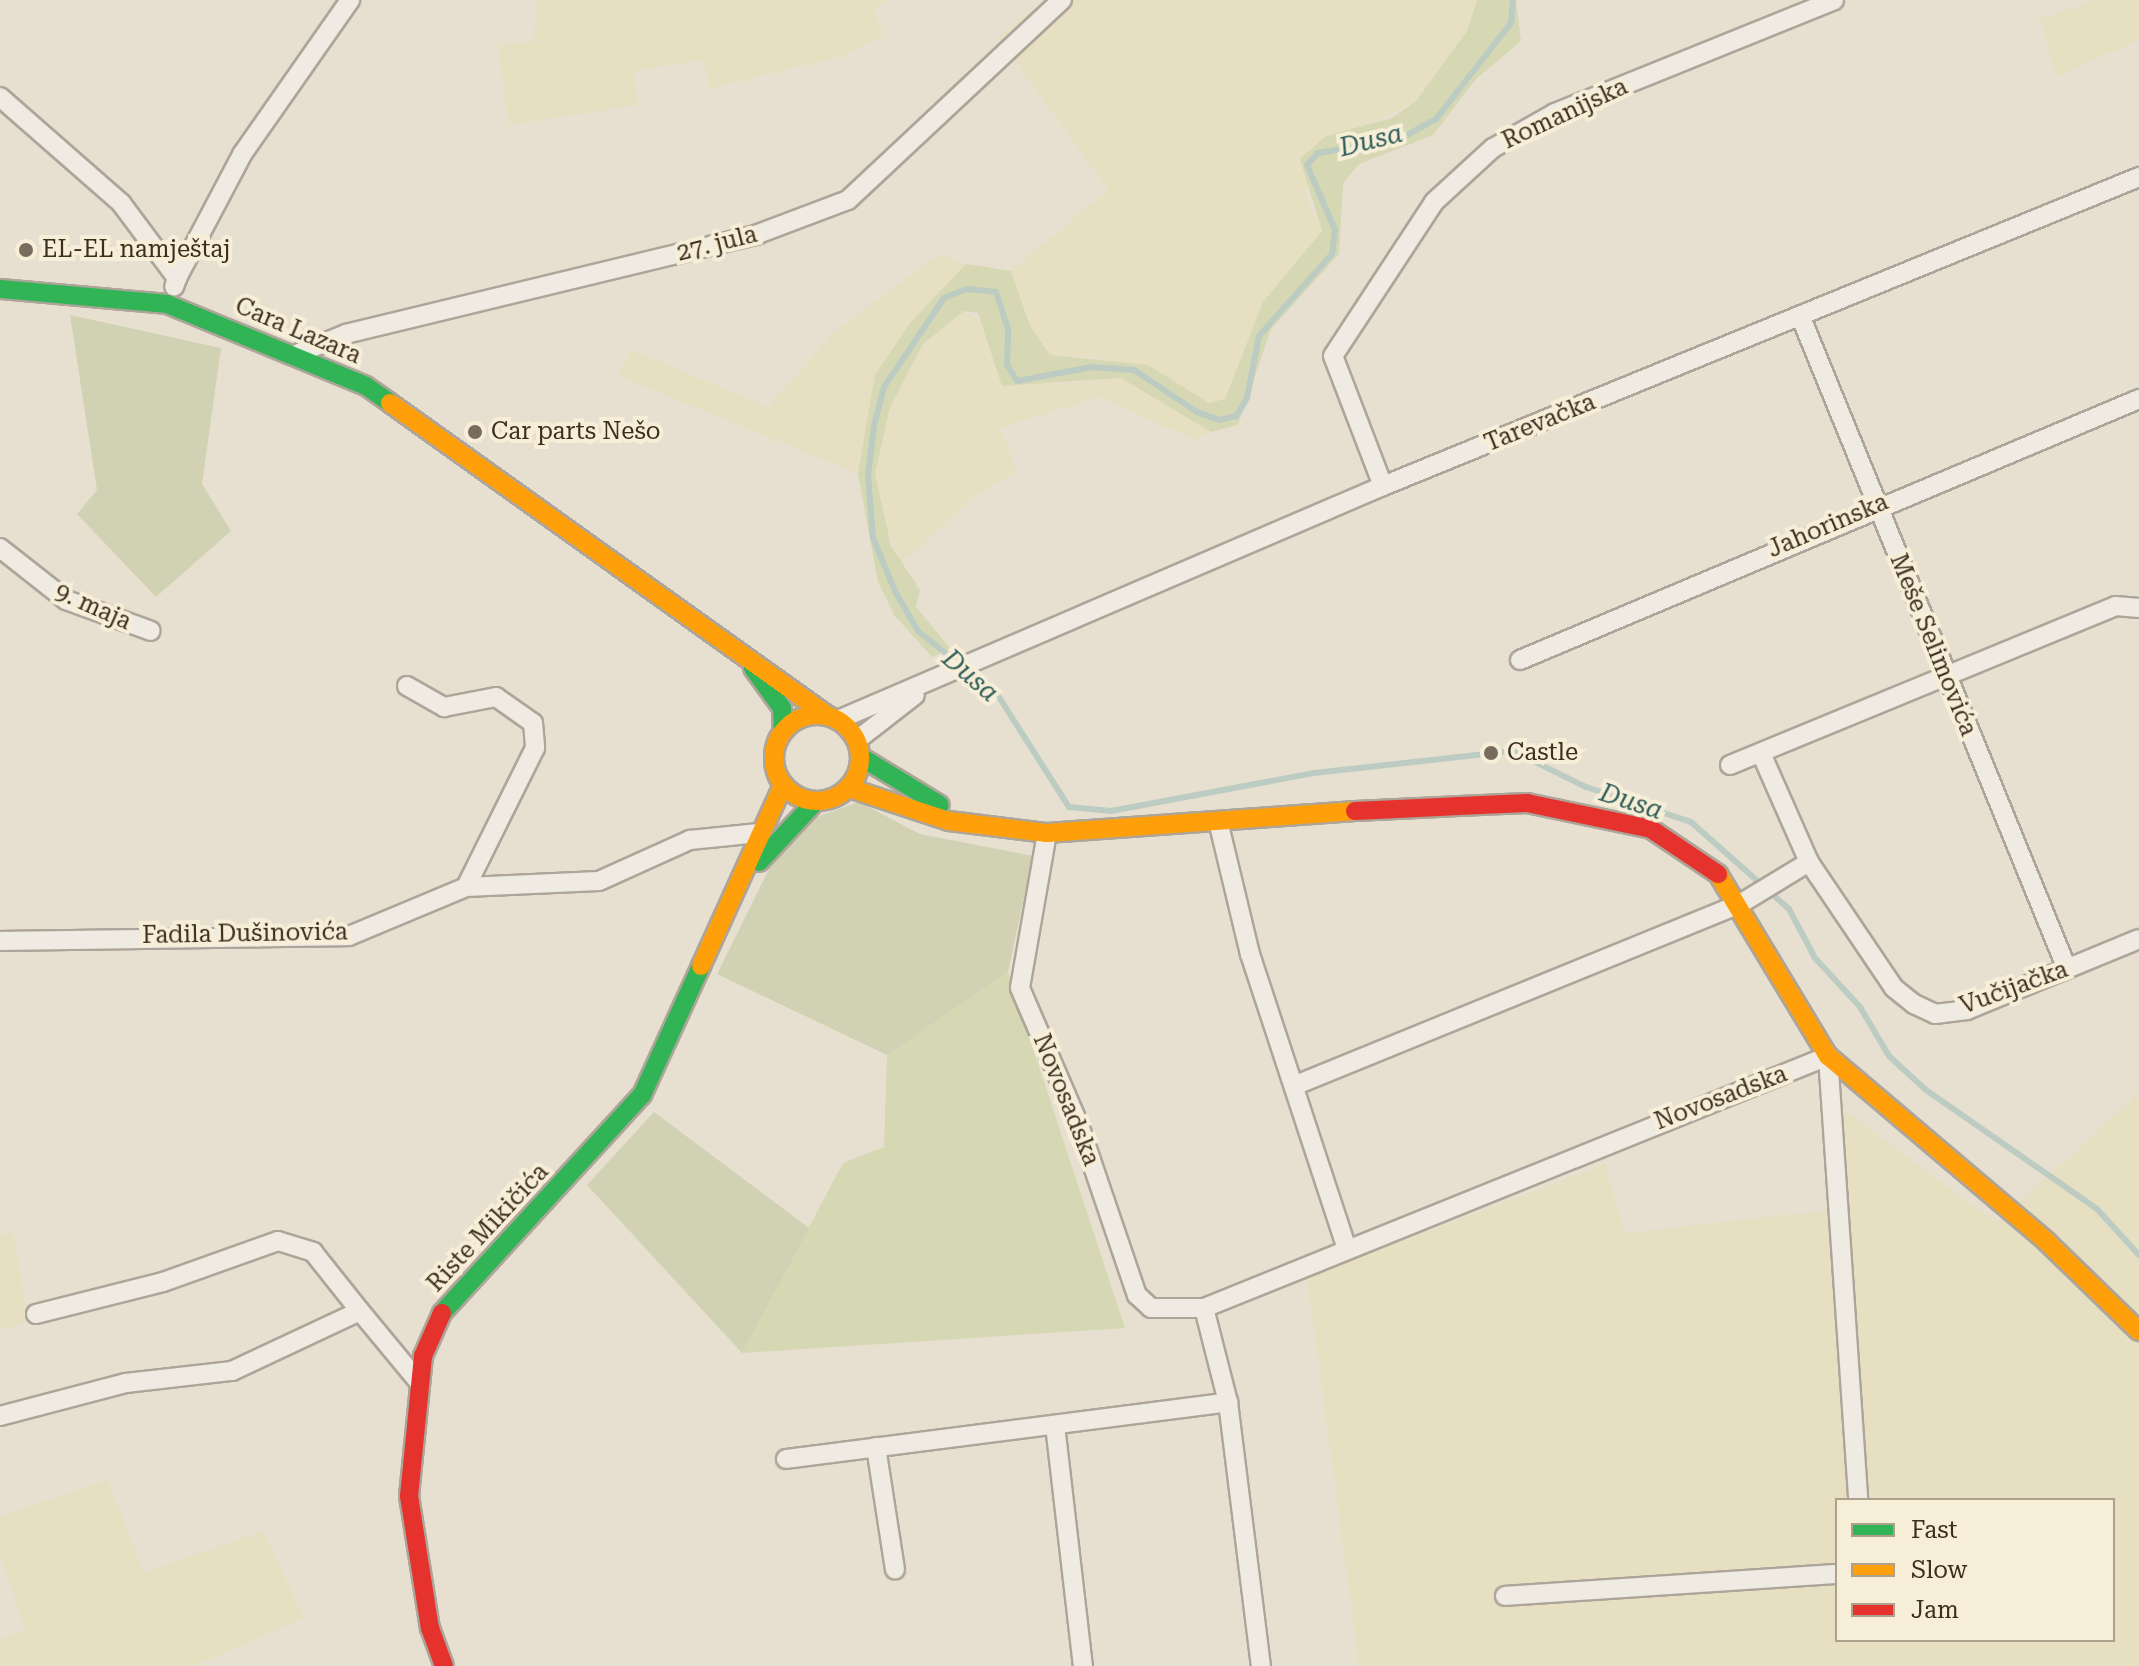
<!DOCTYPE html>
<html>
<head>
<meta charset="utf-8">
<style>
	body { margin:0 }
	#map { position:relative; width:2139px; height:1666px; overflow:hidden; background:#e7e0d1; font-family:"Roboto Serif",serif }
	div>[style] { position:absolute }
	.farmland>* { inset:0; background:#e6dfc2 }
	.green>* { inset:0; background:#d6d7b3 }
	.cemetery>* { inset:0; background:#d1d1b3 }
	.stream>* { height:6px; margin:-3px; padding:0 3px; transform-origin:3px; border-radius:3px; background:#bcccc2 }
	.roads { filter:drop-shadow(2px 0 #ada599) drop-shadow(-2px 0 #ada599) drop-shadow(0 2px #ada599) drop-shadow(0 -2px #ada599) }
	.street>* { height:18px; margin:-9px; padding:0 9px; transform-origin:9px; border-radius:9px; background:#efebe3 }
	.fast>* { height:18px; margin:-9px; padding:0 9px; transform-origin:9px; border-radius:9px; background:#30b455 }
	.slow>* { height:18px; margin:-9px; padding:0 9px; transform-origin:9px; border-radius:9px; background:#ff9f0a }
	.slow>.ring { margin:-9px; padding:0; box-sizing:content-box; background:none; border:18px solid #ff9f0a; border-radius:50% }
	.jam>* { height:18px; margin:-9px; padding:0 9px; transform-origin:9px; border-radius:9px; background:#e5322d }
	.dots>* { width:22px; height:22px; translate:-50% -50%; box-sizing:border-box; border:4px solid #f7eed8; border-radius:50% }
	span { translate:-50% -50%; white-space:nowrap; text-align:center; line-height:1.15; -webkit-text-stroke:8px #f7eed8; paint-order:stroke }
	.street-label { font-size:24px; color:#3d2e20 }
	.poi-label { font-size:24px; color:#3d2e20 }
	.left { translate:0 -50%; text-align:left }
	.water-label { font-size:26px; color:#2f5d5a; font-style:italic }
	.legend { position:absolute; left:1835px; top:1498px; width:280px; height:144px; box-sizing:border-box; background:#f7eed8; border:2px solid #ada18e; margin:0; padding:10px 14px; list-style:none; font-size:24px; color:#3d2e20 }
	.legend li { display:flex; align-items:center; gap:16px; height:40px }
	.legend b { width:40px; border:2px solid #ada18e }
</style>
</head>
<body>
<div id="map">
	<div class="farmland">
		<div style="clip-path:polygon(537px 0,888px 0,873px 9px,884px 34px,843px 56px,710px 89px,703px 60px,633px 71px,639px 105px,508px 125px,498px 45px,533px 42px)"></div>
		<div style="clip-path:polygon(1045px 0,1477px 0,1467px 31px,1413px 103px,1365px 126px,1304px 191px,1322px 231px,1263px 302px,1225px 399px,1209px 404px,1167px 377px,1094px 357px,1051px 355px,1029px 326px,1011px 271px,1108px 190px,998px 37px)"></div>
		<div style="clip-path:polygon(2096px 0,2139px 0,2139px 40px,2056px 77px,2040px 19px)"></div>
		<div style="clip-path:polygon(939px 254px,966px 264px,875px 375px,858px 474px,617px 375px,632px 350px,768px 407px,834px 332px)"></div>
		<div style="clip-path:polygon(964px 311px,988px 325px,990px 345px,1054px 384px,1121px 378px,1211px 432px,1195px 440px,1099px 397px,1000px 428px,1017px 471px,979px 493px,901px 563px,881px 516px,875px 474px,890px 407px,923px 344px)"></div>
		<div style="clip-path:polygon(evenodd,2139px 1093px,2139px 1666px,1359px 1666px,1307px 1277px,1605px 1164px,1625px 1233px,1848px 1208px,1840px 1107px,1997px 1223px,2139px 1093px,1837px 1500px,2113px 1500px,2113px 1640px,1837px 1640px,1837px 1500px)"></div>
		<div style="clip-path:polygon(13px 1232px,29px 1322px,0 1330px,0 1235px)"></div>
		<div style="clip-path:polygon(108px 1480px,144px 1572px,263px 1531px,304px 1618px,194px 1666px,0 1666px,0 1639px,25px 1629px,0 1554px,0 1516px)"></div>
	</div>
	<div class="green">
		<div style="clip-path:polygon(1477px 0,1516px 0,1521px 41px,1476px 79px,1433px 135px,1359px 164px,1343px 183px,1339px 254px,1271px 329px,1238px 425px,1211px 432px,1121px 378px,1002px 386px,978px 313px,964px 311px,923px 344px,890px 407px,875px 474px,891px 546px,920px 590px,916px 607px,951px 649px,932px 657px,894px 615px,878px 582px,858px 474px,875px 375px,910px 323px,966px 264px,1011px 271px,1030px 326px,1050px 355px,1148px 365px,1209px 403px,1225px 399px,1263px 302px,1322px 231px,1300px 159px,1326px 136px,1392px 118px,1416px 101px,1467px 31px)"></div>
		<div style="clip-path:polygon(1008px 972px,1125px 1328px,742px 1353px,843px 1163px,884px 1147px,887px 1055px)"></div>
	</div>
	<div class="cemetery">
		<div style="clip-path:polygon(70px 315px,221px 348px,202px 484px,231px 531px,156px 597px,77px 514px,97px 490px)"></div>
		<div style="clip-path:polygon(859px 802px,920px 834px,1033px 856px,1008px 972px,887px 1055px,717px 974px,773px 861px,805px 821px)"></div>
		<div style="clip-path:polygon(654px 1112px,809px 1228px,742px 1353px,587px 1185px)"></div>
	</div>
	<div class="stream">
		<div style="left:1513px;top:0;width:23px;rotate:95deg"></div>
		<div style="left:1511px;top:23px;width:122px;rotate:128deg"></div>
		<div style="left:1436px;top:119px;width:43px;rotate:151.1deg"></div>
		<div style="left:1398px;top:140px;width:81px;rotate:170.8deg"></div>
		<div style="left:1318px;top:153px;width:16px;rotate:133deg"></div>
		<div style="left:1307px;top:165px;width:71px;rotate:66.7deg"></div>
		<div style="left:1335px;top:230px;width:24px;rotate:97deg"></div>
		<div style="left:1332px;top:254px;width:110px;rotate:131.7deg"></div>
		<div style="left:1259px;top:336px;width:63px;rotate:101deg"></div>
		<div style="left:1247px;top:398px;width:21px;rotate:121deg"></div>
		<div style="left:1236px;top:416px;width:17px;rotate:167deg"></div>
		<div style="left:1219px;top:420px;width:23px;rotate:-160deg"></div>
		<div style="left:1197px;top:412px;width:76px;rotate:-146.3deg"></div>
		<div style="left:1134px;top:370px;width:42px;rotate:-175.9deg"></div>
		<div style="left:1092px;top:367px;width:76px;rotate:169.4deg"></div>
		<div style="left:1017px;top:381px;width:19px;rotate:-122deg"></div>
		<div style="left:1007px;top:365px;width:36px;rotate:-88deg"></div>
		<div style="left:1008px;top:329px;width:39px;rotate:-108deg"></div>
		<div style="left:996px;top:292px;width:29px;rotate:-174deg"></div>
		<div style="left:967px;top:289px;width:25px;rotate:159deg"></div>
		<div style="left:944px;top:298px;width:107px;rotate:124deg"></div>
		<div style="left:884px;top:387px;width:40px;rotate:104.4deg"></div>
		<div style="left:874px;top:426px;width:49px;rotate:97deg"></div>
		<div style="left:868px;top:475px;width:63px;rotate:85.5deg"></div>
		<div style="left:873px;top:538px;width:57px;rotate:67.5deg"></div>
		<div style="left:895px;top:591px;width:46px;rotate:60.1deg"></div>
		<div style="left:918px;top:631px;width:101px;rotate:38.6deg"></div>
		<div style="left:997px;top:694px;width:134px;rotate:57.5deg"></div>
		<div style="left:1069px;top:807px;width:42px;rotate:5.4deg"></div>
		<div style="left:1111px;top:811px;width:207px;rotate:-10.6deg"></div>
		<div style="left:1314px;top:773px;width:200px;rotate:-6.3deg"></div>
		<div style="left:1513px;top:751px;width:81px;rotate:26.3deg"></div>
		<div style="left:1586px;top:787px;width:111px;rotate:18.4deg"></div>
		<div style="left:1691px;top:822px;width:131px;rotate:41.6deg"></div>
		<div style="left:1789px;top:909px;width:55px;rotate:62deg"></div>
		<div style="left:1815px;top:958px;width:67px;rotate:47.4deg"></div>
		<div style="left:1860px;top:1007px;width:57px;rotate:59.4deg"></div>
		<div style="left:1889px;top:1056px;width:50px;rotate:42.6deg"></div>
		<div style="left:1926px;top:1090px;width:208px;rotate:34.8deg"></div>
		<div style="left:2097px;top:1209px;width:62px;rotate:47.6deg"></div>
	</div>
	<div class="roads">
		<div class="street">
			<div style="left:0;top:97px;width:161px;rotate:41.2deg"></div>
			<div style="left:121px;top:203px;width:94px;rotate:53.3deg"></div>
			<div style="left:177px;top:278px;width:9px;rotate:108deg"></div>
			<div style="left:177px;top:278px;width:141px;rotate:-62.2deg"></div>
			<div style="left:243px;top:153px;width:187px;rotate:-55deg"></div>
			<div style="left:1802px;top:320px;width:701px;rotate:67.79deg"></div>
			<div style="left:299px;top:353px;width:51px;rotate:-22deg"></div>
			<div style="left:346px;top:334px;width:424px;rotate:-13.6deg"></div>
			<div style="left:758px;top:234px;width:96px;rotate:-20.7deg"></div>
			<div style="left:848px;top:200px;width:293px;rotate:-43.1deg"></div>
			<div style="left:1383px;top:486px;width:139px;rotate:-111deg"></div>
			<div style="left:1333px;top:356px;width:184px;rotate:-56.7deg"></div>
			<div style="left:1434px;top:202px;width:80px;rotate:-42.5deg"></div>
			<div style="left:1493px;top:148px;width:71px;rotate:-29.4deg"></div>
			<div style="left:1555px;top:113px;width:301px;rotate:-22deg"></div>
			<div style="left:0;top:548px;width:84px;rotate:38.2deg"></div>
			<div style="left:66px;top:600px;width:90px;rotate:20deg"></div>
			<div style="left:1520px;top:660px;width:672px;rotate:-22.86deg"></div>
			<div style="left:407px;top:686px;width:43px;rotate:29.6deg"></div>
			<div style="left:444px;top:707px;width:53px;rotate:-10.9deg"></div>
			<div style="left:496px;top:697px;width:45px;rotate:35.1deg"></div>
			<div style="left:533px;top:723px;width:25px;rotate:85deg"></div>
			<div style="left:535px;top:748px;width:155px;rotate:116.4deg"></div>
			<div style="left:838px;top:720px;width:593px;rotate:-23.24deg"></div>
			<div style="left:1383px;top:486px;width:817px;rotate:-22.23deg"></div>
			<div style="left:857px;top:740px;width:73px;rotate:-37.8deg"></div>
			<div style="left:1761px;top:753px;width:119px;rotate:66.2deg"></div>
			<div style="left:1809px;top:862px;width:152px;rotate:56deg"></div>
			<div style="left:1894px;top:988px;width:26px;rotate:39deg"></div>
			<div style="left:1914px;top:1004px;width:23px;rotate:25deg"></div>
			<div style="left:1935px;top:1014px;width:32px;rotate:-7deg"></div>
			<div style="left:1967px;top:1010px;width:186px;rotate:-22.4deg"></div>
			<div style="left:1730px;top:765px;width:417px;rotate:-22.4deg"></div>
			<div style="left:2116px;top:606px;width:23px;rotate:5deg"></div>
			<div style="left:1219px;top:825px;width:133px;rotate:76.5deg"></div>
			<div style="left:1250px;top:954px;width:307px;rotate:71.8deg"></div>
			<div style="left:1047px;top:833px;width:157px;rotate:99.9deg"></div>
			<div style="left:1020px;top:988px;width:149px;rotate:66.7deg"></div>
			<div style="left:1079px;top:1125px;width:180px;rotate:71.2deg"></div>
			<div style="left:1137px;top:1295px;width:19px;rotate:43deg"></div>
			<div style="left:1151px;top:1308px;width:53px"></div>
			<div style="left:1204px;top:1308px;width:673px;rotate:-21.99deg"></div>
			<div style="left:1828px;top:1056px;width:445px;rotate:86.1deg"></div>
			<div style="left:0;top:941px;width:349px;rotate:-0.8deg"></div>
			<div style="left:349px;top:936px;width:127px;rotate:-22.7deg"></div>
			<div style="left:466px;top:887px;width:133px;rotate:-2.6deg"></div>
			<div style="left:599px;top:881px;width:100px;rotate:-24.3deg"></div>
			<div style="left:690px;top:840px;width:69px;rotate:-5.8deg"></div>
			<div style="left:1296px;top:1085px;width:479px;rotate:-22.2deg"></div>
			<div style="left:1740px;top:904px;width:81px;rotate:-31.3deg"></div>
			<div style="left:1204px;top:1308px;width:97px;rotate:75.7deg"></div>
			<div style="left:1228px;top:1402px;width:266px;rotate:82.9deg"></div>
			<div style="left:36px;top:1314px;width:131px;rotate:-14.1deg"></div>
			<div style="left:163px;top:1282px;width:122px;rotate:-19.6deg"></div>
			<div style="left:278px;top:1241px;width:37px;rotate:17deg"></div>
			<div style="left:313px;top:1252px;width:75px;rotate:51.5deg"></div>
			<div style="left:0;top:1416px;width:130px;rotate:-14.7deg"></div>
			<div style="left:126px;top:1383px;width:107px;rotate:-6.5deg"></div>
			<div style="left:232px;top:1371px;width:141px;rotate:-25.1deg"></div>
			<div style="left:360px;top:1311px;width:91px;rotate:50.4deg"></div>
			<div style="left:1055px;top:1425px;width:243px;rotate:83.4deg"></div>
			<div style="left:876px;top:1447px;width:124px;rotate:81.2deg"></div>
			<div style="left:786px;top:1459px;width:446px;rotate:-7.3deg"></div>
			<div style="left:1505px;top:1596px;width:333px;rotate:-3.8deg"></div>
		</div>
		<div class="fast">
			<div style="left:0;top:289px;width:168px;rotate:5.1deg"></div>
			<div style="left:167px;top:304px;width:215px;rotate:22.4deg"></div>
			<div style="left:366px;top:386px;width:29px;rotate:35deg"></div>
			<div style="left:753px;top:668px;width:49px;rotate:54.1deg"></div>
			<div style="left:782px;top:708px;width:23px;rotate:88deg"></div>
			<div style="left:861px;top:757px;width:92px;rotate:31.3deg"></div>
			<div style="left:759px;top:862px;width:82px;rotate:-47deg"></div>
			<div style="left:442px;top:1313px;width:296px;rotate:-47.5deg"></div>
			<div style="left:642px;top:1095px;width:142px;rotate:-65.4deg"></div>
		</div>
		<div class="slow">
			<div style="left:390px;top:403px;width:538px;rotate:35.55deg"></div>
			<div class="ring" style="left:774px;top:715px;width:68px;height:68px"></div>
			<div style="left:849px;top:788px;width:105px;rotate:18.3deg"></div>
			<div style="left:949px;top:821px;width:99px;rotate:7deg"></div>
			<div style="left:1047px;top:833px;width:309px;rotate:-4.1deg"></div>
			<div style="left:1718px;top:874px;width:213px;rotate:58.9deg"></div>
			<div style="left:1828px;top:1056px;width:287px;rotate:40.3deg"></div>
			<div style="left:2047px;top:1242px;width:128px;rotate:44.1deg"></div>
			<div style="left:701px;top:966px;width:199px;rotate:-65.6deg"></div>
		</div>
		<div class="jam">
			<div style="left:1355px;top:811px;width:172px;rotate:-2.7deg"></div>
			<div style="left:1527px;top:803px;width:127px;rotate:11.8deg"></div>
			<div style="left:1651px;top:829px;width:81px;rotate:33.9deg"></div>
			<div style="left:442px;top:1313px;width:47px;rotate:113.8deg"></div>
			<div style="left:423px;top:1356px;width:141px;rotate:95.7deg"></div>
			<div style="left:409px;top:1496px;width:134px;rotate:81deg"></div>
			<div style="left:430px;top:1628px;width:40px;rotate:69.8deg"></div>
		</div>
	</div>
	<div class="dots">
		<div style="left:26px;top:250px;background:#786c5e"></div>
		<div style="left:475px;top:432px;background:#786c5e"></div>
		<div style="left:1491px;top:753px;background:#786c5e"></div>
	</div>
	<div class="street-label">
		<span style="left:1565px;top:114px;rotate:-25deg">Romanijska</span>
		<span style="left:717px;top:244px;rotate:-14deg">27. jula</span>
		<span style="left:298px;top:331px;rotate:23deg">Cara Lazara</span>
		<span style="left:1540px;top:423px;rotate:-22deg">Tarevačka</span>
		<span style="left:1828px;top:526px;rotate:-23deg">Jahorinska</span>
		<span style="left:93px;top:607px;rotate:24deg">9. maja</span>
		<span style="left:1933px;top:645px;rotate:68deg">Meše Selimovića</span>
		<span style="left:245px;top:934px;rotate:-1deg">Fadila Dušinovića</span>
		<span style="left:2014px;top:988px;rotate:-20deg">Vučijačka</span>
		<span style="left:1721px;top:1098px;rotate:-21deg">Novosadska</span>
		<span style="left:1066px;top:1100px;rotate:68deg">Novosadska</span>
		<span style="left:488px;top:1228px;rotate:-47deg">Riste Mikičića</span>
	</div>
	<div class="poi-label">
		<span class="left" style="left:42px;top:250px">EL-EL namještaj</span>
		<span class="left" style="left:491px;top:432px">Car parts Nešo</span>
		<span class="left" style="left:1507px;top:753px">Castle</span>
	</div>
	<div class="water-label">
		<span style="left:1371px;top:141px;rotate:-14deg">Dusa</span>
		<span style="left:970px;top:676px;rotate:41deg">Dusa</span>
		<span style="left:1631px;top:802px;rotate:18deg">Dusa</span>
	</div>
	<ul class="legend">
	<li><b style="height:10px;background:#30b455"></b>Fast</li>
	<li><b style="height:10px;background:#ff9f0a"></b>Slow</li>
	<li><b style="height:10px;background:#e5322d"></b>Jam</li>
	</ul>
</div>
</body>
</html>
